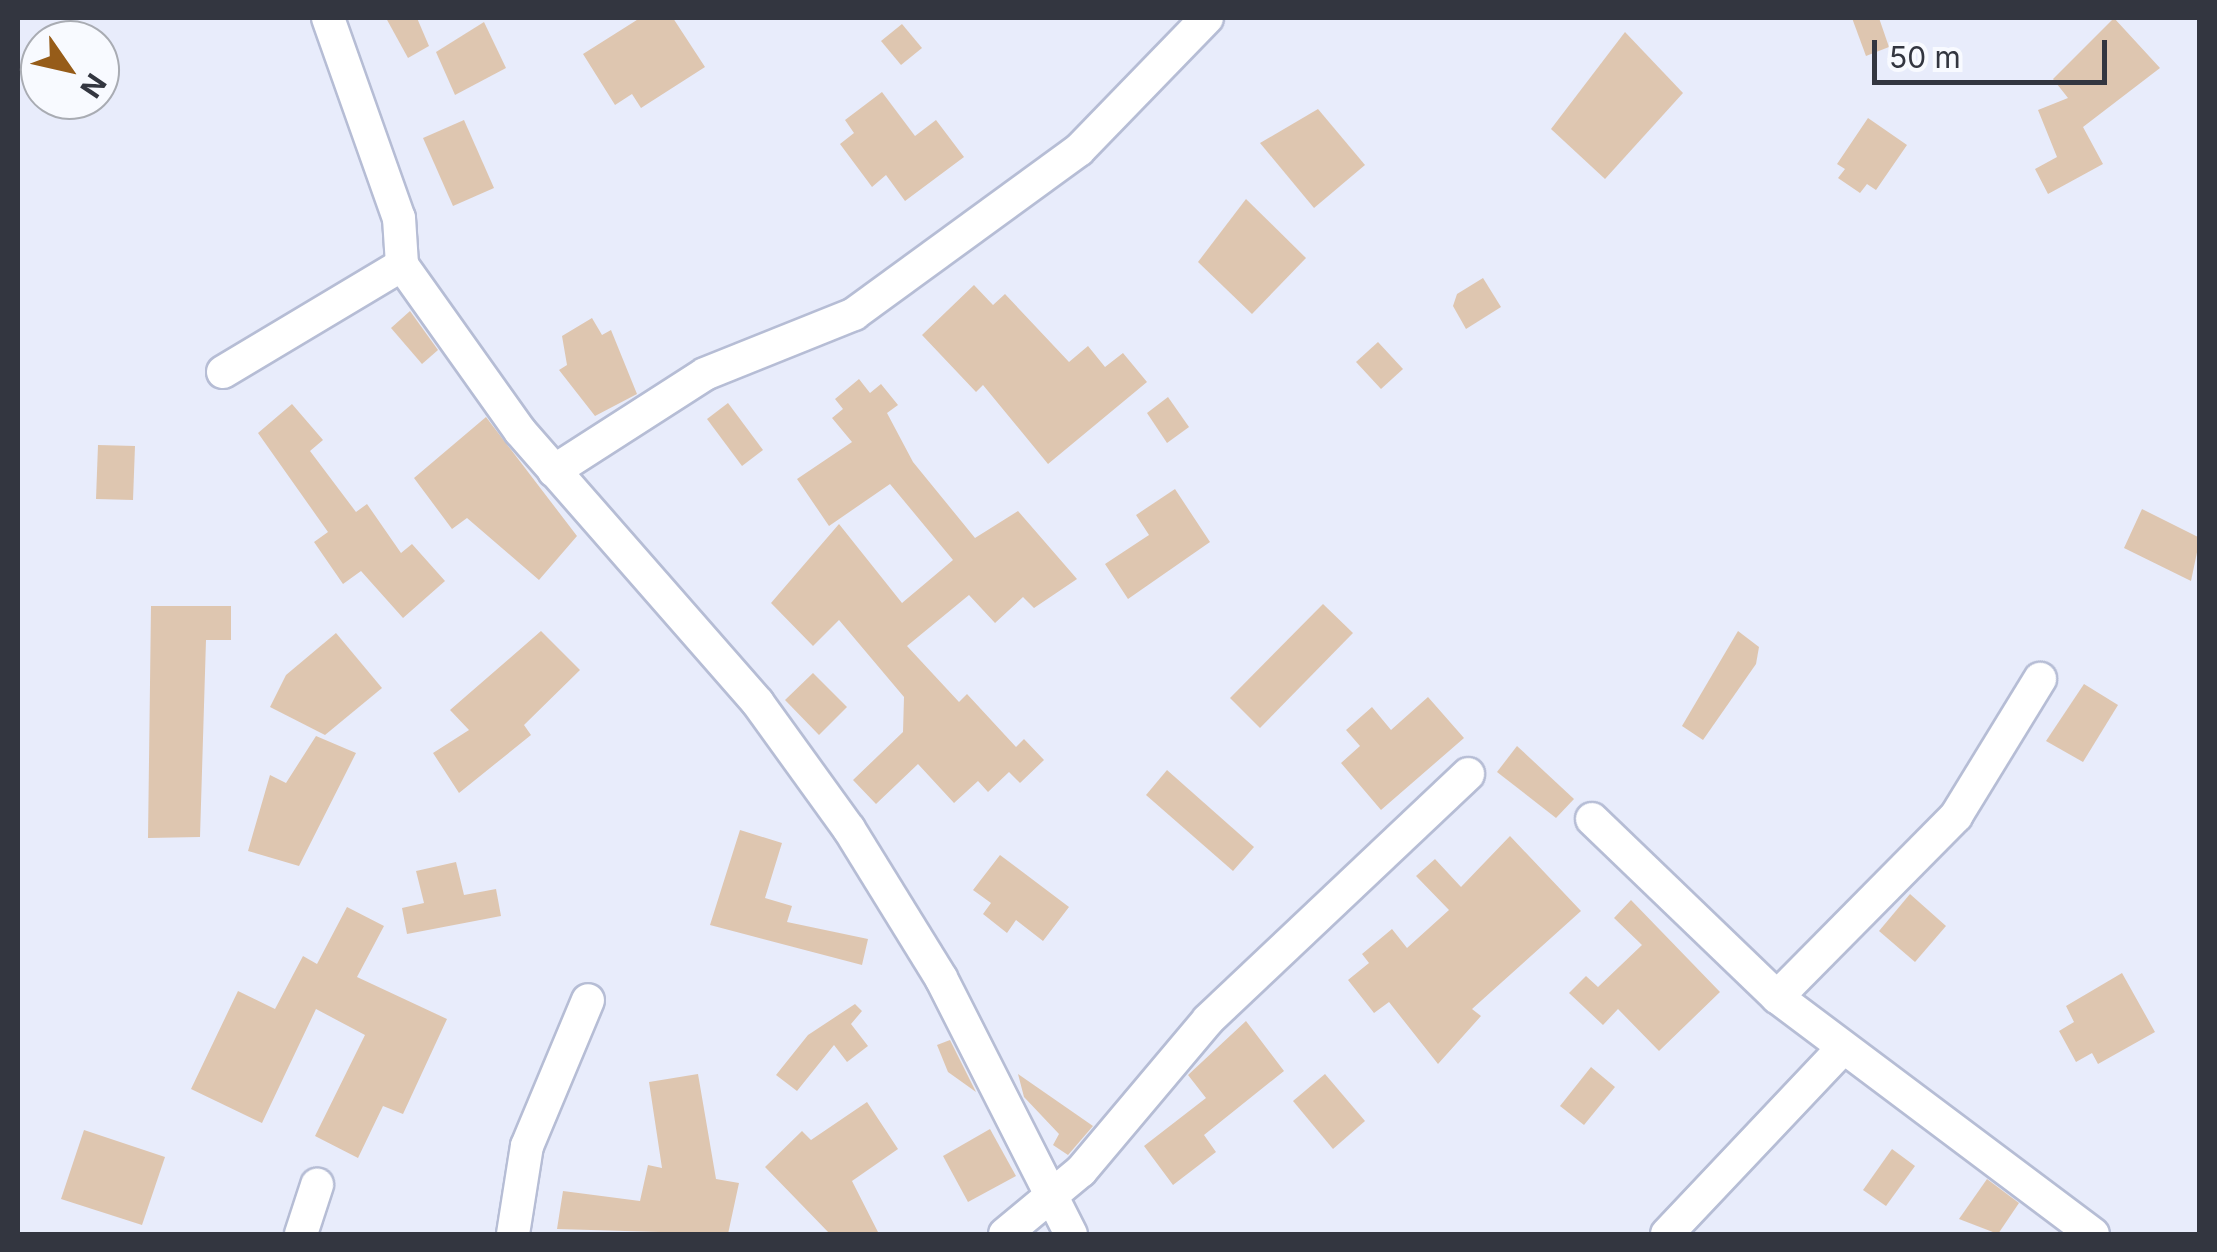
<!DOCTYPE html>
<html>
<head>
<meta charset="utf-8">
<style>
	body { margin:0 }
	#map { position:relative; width:2217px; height:1252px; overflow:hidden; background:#e8ecfb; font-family:Inter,sans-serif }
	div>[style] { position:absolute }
	.building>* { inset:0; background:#dec6b0 }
	.roads { filter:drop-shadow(2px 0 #b6bdd5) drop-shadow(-2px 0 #b6bdd5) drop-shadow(0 2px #b6bdd5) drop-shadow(0 -2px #b6bdd5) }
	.street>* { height:32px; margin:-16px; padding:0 16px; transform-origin:16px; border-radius:16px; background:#fff }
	span { translate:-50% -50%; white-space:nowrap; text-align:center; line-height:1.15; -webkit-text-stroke:10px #f8faff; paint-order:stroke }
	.frame { position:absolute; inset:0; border:20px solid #333640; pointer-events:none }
	.north { position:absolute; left:20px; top:20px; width:100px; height:100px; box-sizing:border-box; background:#f8faff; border:2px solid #a9acb3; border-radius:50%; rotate:124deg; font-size:28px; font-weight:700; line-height:40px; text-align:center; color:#333640 }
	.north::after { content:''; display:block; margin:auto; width:35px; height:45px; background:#965c19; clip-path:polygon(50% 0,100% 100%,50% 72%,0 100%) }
	.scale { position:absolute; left:1872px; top:40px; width:235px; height:45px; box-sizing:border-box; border:5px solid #333640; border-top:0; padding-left:12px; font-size:30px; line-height:35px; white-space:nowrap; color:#333640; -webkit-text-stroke:8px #f8faff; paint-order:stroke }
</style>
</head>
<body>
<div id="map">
	<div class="building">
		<div style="clip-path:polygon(386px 18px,417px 18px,429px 46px,408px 58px)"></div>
		<div style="clip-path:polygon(640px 18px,673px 18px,705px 67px,641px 108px,632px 94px,615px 105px,583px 54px)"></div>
		<div style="clip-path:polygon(1852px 18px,1879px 18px,1889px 47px,1866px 56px)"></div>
		<div style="clip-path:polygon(2114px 18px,2160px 68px,2083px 127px,2103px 164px,2048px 194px,2035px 169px,2057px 157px,2038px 110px,2068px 98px,2053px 79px)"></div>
		<div style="clip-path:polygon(484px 22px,506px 68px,455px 95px,436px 52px)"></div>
		<div style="clip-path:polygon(902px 24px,922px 48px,901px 65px,881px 41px)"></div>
		<div style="clip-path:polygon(1625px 32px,1683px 93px,1605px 179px,1551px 129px)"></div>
		<div style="clip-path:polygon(882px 92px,915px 136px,936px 120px,964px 157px,905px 201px,886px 175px,872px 187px,840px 144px,854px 133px,845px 120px)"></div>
		<div style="clip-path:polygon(1318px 109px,1365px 165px,1314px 208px,1260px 143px)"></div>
		<div style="clip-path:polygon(1868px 118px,1907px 145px,1876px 190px,1867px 184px,1860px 193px,1838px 178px,1845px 169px,1837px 164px)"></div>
		<div style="clip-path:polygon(464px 120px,494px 188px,453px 206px,423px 138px)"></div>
		<div style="clip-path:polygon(1246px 199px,1306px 258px,1252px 314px,1198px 262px)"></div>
		<div style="clip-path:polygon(1483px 278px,1501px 307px,1466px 329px,1453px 306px,1457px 294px)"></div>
		<div style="clip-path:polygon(974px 285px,993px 305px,1005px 294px,1069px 362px,1088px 346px,1105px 367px,1123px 353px,1147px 382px,1048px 464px,983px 385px,976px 392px,922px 335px)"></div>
		<div style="clip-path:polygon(410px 311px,438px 350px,422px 364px,391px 328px)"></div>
		<div style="clip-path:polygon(592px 318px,602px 335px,611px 330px,637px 394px,595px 416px,559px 370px,567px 365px,562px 336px)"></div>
		<div style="clip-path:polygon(1378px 342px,1403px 369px,1381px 389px,1356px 362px)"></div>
		<div style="clip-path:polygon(859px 379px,870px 393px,881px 384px,898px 405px,887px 413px,913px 462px,975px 538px,1018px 511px,1077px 579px,1034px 608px,1023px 597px,995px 623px,969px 595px,907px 646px,959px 702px,967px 694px,1016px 747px,1024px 739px,1044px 760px,1020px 783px,1009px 772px,988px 792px,978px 781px,954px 803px,918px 764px,876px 804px,853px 780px,903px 732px,904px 697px,839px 620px,813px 646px,771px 603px,839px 524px,902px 603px,953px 560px,890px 484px,829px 526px,797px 479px,852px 442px,832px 418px,843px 409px,835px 399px)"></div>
		<div style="clip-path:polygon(1168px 397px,1189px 427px,1167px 443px,1147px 413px)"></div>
		<div style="clip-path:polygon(728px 403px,763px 450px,742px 466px,707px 419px)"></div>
		<div style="clip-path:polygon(292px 404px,323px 440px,310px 451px,356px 512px,367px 504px,401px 553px,412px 544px,445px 581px,403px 618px,361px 571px,343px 584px,314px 542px,328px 532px,258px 433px)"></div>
		<div style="clip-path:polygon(486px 417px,577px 536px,539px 580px,467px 518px,452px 529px,414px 478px)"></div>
		<div style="clip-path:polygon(98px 445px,135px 446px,133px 500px,96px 499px)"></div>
		<div style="clip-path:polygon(1175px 489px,1210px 542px,1128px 599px,1105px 564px,1149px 535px,1136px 515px)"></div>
		<div style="clip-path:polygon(2142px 509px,2200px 538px,2191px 581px,2124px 548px)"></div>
		<div style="clip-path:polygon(1323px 604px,1353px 633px,1260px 728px,1230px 698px)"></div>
		<div style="clip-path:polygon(151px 606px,231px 606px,231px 640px,206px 640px,200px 837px,148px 838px)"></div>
		<div style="clip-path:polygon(541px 631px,580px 670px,524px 725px,531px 735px,459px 793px,433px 753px,469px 730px,450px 710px)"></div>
		<div style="clip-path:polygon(1738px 631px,1759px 647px,1756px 664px,1703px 740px,1682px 726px)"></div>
		<div style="clip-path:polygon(336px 633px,382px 688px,325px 735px,270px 707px,286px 675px)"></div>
		<div style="clip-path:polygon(813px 673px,847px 707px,819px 735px,785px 700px)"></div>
		<div style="clip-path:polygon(2084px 684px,2118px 705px,2083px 762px,2046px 741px)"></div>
		<div style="clip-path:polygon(1428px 697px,1464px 738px,1381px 810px,1341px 763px,1360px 746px,1346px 730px,1372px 707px,1391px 730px)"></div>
		<div style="clip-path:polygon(316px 736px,356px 753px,299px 866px,248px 851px,270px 775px,286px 783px)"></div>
		<div style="clip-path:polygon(1517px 746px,1574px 799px,1556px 818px,1497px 772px)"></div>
		<div style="clip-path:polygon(1167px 770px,1254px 847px,1233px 871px,1146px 795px)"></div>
		<div style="clip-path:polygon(740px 830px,782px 843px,765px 898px,792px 906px,787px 922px,868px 939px,862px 965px,710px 925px)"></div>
		<div style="clip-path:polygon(1510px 836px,1581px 911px,1472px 1009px,1481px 1016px,1438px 1064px,1389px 1002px,1374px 1013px,1348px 980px,1369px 963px,1362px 954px,1392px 929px,1407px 948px,1449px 910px,1416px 876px,1435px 859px,1461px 887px)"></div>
		<div style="clip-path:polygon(1000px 855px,1069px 907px,1043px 941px,1016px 920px,1007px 933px,983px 914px,991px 903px,973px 890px)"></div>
		<div style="clip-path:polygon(456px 862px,464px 895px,496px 889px,501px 916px,407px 934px,402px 908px,424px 903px,416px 871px)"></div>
		<div style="clip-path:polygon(1910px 894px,1946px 926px,1915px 962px,1879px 931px)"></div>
		<div style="clip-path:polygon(1631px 900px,1720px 992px,1659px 1051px,1618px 1009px,1603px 1025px,1569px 993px,1586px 976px,1598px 987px,1642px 945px,1614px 918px)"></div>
		<div style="clip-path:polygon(347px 907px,384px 926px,357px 977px,447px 1019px,403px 1114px,383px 1106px,358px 1158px,315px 1136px,365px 1035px,316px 1009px,262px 1123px,191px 1089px,238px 991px,275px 1009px,303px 956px,317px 964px)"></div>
		<div style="clip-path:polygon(2122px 973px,2155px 1032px,2098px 1064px,2092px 1053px,2076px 1062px,2059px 1031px,2074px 1022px,2066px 1006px)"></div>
		<div style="clip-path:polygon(855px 1004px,862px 1011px,851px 1024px,868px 1046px,847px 1062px,834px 1045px,797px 1091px,776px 1075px,808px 1035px)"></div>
		<div style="clip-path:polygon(1246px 1021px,1284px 1071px,1204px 1135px,1216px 1152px,1173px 1185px,1144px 1146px,1206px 1098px,1188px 1075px)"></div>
		<div style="clip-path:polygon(950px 1040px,976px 1092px,948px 1072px,937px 1045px)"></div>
		<div style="clip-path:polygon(1591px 1067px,1615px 1087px,1584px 1125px,1560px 1106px)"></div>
		<div style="clip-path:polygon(698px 1074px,716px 1179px,739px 1183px,728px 1234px,557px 1229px,563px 1191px,640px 1201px,648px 1165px,662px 1168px,649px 1082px)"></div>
		<div style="clip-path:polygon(1018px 1074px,1093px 1126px,1068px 1155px,1053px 1145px,1059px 1134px,1024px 1097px)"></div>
		<div style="clip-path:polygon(1325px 1074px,1365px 1121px,1333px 1149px,1293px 1101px)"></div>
		<div style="clip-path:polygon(867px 1102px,898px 1149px,852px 1181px,879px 1234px,830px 1234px,765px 1167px,802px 1131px,811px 1140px)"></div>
		<div style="clip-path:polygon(990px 1129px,1016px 1176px,968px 1202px,943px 1156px)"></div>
		<div style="clip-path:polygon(84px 1130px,165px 1157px,142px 1225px,61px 1199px)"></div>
		<div style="clip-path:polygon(1892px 1149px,1915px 1166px,1886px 1206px,1863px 1190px)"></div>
		<div style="clip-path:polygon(1987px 1179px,2019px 1203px,1998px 1234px,1959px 1219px)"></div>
	</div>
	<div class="roads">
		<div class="street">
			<div style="left:328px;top:18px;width:212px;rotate:70.5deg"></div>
			<div style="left:399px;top:218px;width:47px;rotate:86.3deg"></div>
			<div style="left:223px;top:372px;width:209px;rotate:-30.9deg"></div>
			<div style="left:402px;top:265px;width:204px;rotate:54.6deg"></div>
			<div style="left:520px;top:431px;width:361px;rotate:48.8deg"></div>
			<div style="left:758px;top:703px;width:155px;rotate:54.2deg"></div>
			<div style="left:849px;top:829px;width:175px;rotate:58.3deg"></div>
			<div style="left:941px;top:978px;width:287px;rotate:63.1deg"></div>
			<div style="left:554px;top:471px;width:179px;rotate:-32.7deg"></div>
			<div style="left:705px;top:374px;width:161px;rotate:-21.9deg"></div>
			<div style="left:854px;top:314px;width:278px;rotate:-36.1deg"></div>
			<div style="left:1079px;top:150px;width:184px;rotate:-45.9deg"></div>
			<div style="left:1592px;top:819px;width:257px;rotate:43.9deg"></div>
			<div style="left:1777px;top:997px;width:395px;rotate:36.9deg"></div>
			<div style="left:1777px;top:997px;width:255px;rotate:-45.3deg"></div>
			<div style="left:1956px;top:816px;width:161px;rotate:-58.5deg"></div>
			<div style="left:301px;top:1234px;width:52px;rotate:-71.9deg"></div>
			<div style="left:513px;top:1234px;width:89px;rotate:-81deg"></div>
			<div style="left:527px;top:1146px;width:158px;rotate:-67.3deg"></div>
			<div style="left:1005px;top:1234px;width:99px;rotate:-39.7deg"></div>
			<div style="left:1081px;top:1171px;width:197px;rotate:-49.9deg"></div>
			<div style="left:1208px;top:1020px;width:358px;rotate:-43.4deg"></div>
			<div style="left:1667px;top:1234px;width:256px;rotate:-46.6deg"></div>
		</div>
	</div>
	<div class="frame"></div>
	<div class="north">N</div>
	<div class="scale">50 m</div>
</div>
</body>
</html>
